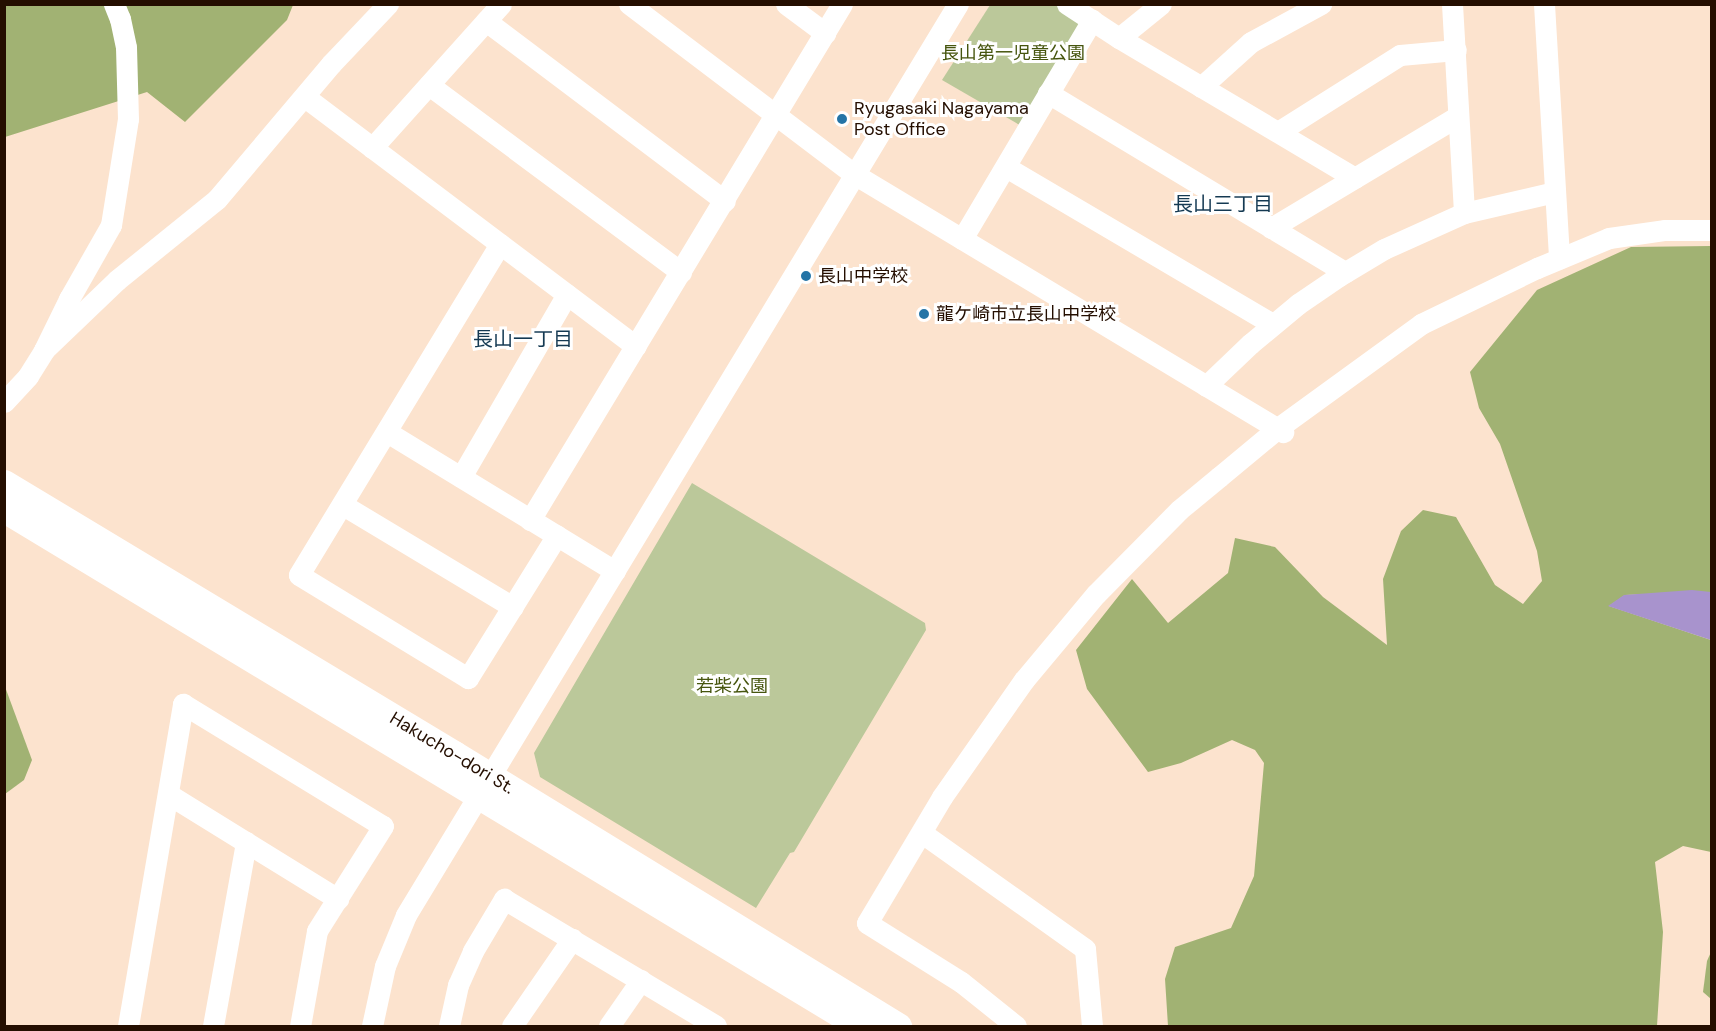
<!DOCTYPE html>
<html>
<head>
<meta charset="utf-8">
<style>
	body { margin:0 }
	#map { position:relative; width:1716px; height:1031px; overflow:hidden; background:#fce3ce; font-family:"DM Sans","Noto Sans JP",sans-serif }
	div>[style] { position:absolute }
	.green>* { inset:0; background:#bbc89a }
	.forest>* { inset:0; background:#a1b273 }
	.water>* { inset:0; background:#a893cd }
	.minor>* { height:21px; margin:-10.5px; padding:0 10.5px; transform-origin:10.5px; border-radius:10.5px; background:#fff }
	.major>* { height:27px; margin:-13.5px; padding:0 13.5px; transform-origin:13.5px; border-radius:13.5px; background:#fff }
	.dots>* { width:16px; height:16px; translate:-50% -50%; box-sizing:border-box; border:3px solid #fff; border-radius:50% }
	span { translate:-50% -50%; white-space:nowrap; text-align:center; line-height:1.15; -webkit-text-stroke:6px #fff; paint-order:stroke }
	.park-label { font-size:18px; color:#46550e }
	.poi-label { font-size:18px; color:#240e00 }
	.left { translate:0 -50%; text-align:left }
	.street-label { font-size:18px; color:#240e00 }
	.neighbourhood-label { font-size:20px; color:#143952 }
	.frame { position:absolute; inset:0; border:6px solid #240e00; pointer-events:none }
</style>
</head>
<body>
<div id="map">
	<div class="green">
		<div style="clip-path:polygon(990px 5px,1058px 5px,1087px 21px,1023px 127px,942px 80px)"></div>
		<div style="clip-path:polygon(692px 483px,925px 623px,926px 630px,794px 852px,790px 853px,756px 908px,540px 777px,534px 753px)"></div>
	</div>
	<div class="forest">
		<div style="clip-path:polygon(5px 5px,293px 5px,287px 20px,185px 122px,147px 92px,5px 137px)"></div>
		<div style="clip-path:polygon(1711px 246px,1711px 592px,1625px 595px,1609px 606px,1711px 640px,1711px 852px,1683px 846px,1655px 862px,1663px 932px,1657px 1026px,1168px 1026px,1165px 979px,1175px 947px,1231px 928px,1254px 876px,1264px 763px,1255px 750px,1232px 740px,1181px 763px,1148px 772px,1087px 689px,1076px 650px,1132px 579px,1168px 623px,1228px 573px,1235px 538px,1275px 547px,1323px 597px,1387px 645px,1383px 579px,1401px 531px,1423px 510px,1456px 517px,1495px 585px,1523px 604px,1542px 581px,1537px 551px,1500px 444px,1479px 408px,1470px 372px,1537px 290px,1631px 247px)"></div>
		<div style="clip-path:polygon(4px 684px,32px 760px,24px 780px,5px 794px)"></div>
		<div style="clip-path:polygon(1711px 952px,1711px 999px,1703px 992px,1707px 961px)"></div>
	</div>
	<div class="water">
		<div style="clip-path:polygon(1692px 590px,1711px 592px,1711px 640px,1608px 606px,1624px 595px)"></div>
	</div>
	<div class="minor">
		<div style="left:629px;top:4px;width:282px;rotate:37.1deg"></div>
		<div style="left:854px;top:174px;width:501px;rotate:31.02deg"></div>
		<div style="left:786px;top:4px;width:49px;rotate:36.6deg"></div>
		<div style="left:1067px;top:4px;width:62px;rotate:33.2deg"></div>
		<div style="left:1119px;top:38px;width:274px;rotate:30.7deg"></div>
		<div style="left:1452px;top:4px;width:209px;rotate:86.7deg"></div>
		<div style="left:1544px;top:4px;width:255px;rotate:86.6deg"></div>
		<div style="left:486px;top:21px;width:299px;rotate:37deg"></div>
		<div style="left:1119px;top:38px;width:54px;rotate:-39deg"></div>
		<div style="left:429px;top:85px;width:314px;rotate:36.6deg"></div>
		<div style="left:1201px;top:87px;width:67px;rotate:-42deg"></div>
		<div style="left:1251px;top:42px;width:80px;rotate:-28.5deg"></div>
		<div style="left:1048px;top:93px;width:347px;rotate:31.1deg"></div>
		<div style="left:305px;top:97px;width:414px;rotate:37deg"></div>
		<div style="left:1278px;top:132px;width:144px;rotate:-32.3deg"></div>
		<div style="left:1400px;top:55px;width:56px;rotate:-5.1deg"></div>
		<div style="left:372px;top:148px;width:193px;rotate:-48.1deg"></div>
		<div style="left:1006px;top:167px;width:310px;rotate:30.5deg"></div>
		<div style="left:1271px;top:228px;width:218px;rotate:-30.9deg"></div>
		<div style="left:962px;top:239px;width:255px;rotate:-59.3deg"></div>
		<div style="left:500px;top:244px;width:387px;rotate:121.3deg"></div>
		<div style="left:299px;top:575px;width:198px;rotate:31.4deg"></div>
		<div style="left:468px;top:678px;width:168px;rotate:-58.1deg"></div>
		<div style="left:44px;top:350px;width:101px;rotate:-43.8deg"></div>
		<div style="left:117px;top:280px;width:129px;rotate:-39deg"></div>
		<div style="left:217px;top:199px;width:177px;rotate:-49.8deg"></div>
		<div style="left:331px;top:64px;width:83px;rotate:-46.5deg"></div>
		<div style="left:1206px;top:386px;width:61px;rotate:-43.7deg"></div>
		<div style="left:1250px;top:344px;width:62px;rotate:-39.8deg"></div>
		<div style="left:1298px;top:304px;width:50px;rotate:-34.3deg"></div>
		<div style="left:1339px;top:276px;width:52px;rotate:-31deg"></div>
		<div style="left:1384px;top:249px;width:88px;rotate:-24.2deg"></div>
		<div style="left:1464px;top:213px;width:93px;rotate:-13deg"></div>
		<div style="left:4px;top:402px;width:35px;rotate:-47deg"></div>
		<div style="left:28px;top:376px;width:31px;rotate:-58deg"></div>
		<div style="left:44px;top:350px;width:57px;rotate:-63.9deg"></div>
		<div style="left:69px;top:299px;width:85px;rotate:-60.4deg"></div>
		<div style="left:111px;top:225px;width:107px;rotate:-80.9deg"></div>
		<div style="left:128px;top:119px;width:72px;rotate:-91.6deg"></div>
		<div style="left:126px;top:47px;width:29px;rotate:-102deg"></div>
		<div style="left:120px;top:19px;width:16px;rotate:-112deg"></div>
		<div style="left:387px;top:432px;width:267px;rotate:31.4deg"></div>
		<div style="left:461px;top:477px;width:211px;rotate:-59.9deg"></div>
		<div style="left:343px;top:505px;width:198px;rotate:31deg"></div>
		<div style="left:530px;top:520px;width:603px;rotate:-58.84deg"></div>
		<div style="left:168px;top:794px;width:200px;rotate:31.7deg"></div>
		<div style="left:922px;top:833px;width:200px;rotate:35.4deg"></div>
		<div style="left:1085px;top:949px;width:77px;rotate:84.8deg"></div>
		<div style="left:128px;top:1026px;width:327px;rotate:-80.3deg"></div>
		<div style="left:183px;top:704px;width:234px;rotate:31.4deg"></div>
		<div style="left:383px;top:826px;width:124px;rotate:122.2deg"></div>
		<div style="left:317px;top:931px;width:97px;rotate:100.1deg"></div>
		<div style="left:213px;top:1026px;width:187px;rotate:-79.8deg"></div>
		<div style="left:372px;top:1026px;width:61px;rotate:-77.8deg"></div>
		<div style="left:385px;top:966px;width:55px;rotate:-67.6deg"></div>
		<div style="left:406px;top:915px;width:1065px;rotate:-58.79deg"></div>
		<div style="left:449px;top:1026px;width:42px;rotate:-77.6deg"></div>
		<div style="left:458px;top:985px;width:37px;rotate:-66deg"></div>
		<div style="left:473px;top:951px;width:61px;rotate:-59.2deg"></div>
		<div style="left:504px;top:899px;width:247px;rotate:30.9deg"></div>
		<div style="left:512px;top:1026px;width:106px;rotate:-55.4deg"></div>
		<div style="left:609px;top:1026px;width:56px;rotate:-55.2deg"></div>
		<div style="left:1016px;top:1026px;width:70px;rotate:-141.3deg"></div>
		<div style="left:961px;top:982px;width:111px;rotate:-147.9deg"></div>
		<div style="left:867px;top:923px;width:147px;rotate:-59.2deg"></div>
		<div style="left:942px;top:797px;width:143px;rotate:-55deg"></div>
		<div style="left:1024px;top:680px;width:112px;rotate:-50.1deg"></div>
		<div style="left:1096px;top:594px;width:118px;rotate:-45.3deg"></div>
		<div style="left:1179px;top:510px;width:52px;rotate:-39.5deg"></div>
		<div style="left:1219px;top:477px;width:77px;rotate:-39.7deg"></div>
		<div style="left:1278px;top:428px;width:177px;rotate:-36deg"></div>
		<div style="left:1421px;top:324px;width:129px;rotate:-25.8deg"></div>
		<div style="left:1537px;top:268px;width:78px;rotate:-22.6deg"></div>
		<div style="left:1609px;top:238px;width:57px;rotate:-8.1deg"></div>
		<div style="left:1665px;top:230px;width:47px"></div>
	</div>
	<div class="major">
		<div style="left:4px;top:483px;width:525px;rotate:31.06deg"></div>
		<div style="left:454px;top:754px;width:521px;rotate:31.49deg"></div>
		<div style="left:4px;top:509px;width:1000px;rotate:31.13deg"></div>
	</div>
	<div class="dots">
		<div style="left:842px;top:119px;background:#2474a6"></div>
		<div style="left:806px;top:276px;background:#2474a6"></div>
		<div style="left:924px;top:314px;background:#2474a6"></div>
	</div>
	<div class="park-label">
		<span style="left:1013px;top:53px">長山第一児童公園</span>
		<span style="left:732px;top:686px">若柴公園</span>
	</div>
	<div class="poi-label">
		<span class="left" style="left:854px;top:119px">Ryugasaki Nagayama<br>Post Office</span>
		<span class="left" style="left:818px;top:276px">長山中学校</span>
		<span class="left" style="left:936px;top:314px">龍ケ崎市立長山中学校</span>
	</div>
	<div class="street-label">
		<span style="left:452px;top:753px;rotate:31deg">Hakucho-dori St.</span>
	</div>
	<div class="neighbourhood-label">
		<span style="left:1223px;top:204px">長山三丁目</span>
		<span style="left:523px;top:339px">長山一丁目</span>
	</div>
	<div class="frame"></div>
</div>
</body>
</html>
